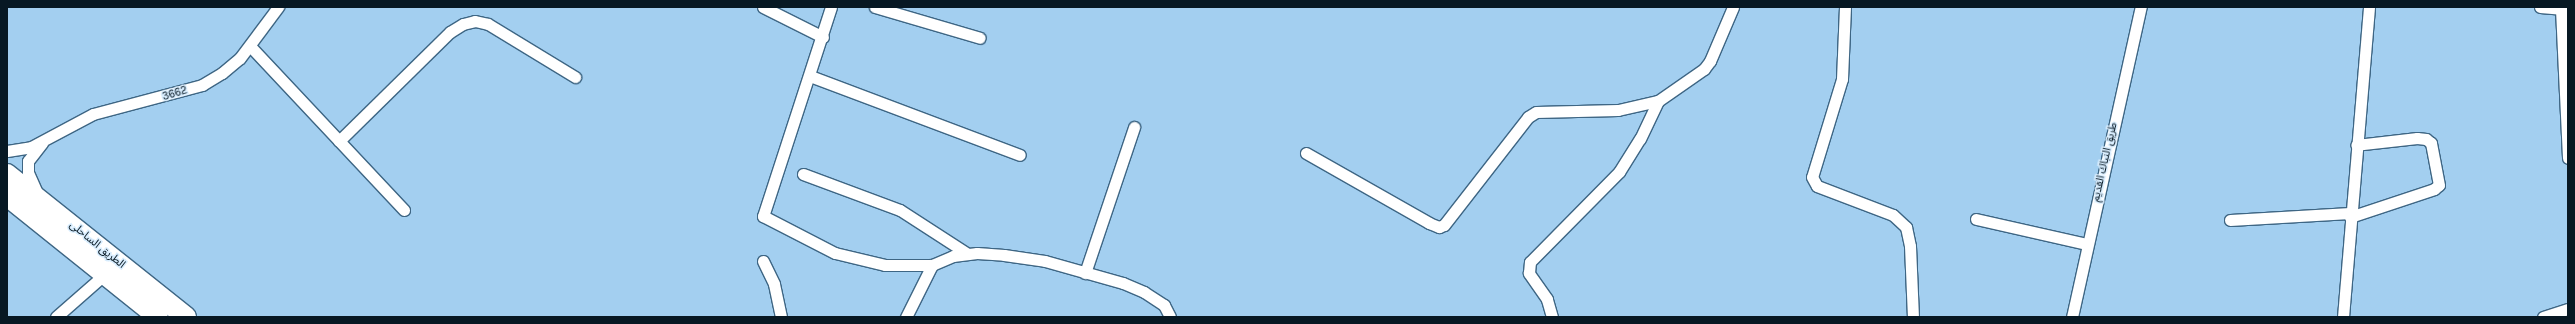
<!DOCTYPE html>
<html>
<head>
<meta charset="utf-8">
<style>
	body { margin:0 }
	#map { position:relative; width:2575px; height:324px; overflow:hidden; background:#a3cff0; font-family:Karla,"Noto Sans Arabic",sans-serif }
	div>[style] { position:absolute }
	.roads { filter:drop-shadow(1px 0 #3e6684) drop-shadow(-1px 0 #3e6684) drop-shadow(0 1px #3e6684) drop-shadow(0 -1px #3e6684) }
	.street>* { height:11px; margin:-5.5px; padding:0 5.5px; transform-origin:5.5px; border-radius:5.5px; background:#fff }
	.highway>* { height:20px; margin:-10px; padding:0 10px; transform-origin:10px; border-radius:10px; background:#fff }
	span { translate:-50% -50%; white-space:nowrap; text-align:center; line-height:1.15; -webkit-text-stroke:3px #d7ecfd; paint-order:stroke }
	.street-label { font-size:11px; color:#071823 }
	.frame { position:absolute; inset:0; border:8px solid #071823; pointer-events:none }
</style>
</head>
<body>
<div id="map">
	<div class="roads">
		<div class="street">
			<div style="left:763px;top:7px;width:67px;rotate:26.6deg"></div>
			<div style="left:831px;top:7px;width:220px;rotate:108deg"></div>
			<div style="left:763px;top:216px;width:81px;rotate:27.2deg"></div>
			<div style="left:835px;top:253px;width:51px;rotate:13.5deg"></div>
			<div style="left:885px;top:265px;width:47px"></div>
			<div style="left:932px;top:265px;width:23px;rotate:-23deg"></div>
			<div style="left:953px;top:256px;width:24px;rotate:-7deg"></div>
			<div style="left:977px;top:253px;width:27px;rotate:4deg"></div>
			<div style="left:1004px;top:255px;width:41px;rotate:8.3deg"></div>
			<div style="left:1045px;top:261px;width:81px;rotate:15.8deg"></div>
			<div style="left:1123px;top:283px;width:23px;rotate:23deg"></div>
			<div style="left:1144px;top:292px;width:24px;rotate:33deg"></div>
			<div style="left:1164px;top:305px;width:13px;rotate:63deg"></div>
			<div style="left:875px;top:7px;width:109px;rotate:16.4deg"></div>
			<div style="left:1845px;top:7px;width:72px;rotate:92.4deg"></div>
			<div style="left:1842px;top:79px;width:102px;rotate:107deg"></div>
			<div style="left:1812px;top:177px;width:10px;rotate:61deg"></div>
			<div style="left:1817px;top:186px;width:81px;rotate:20.9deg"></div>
			<div style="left:1893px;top:215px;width:18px;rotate:43deg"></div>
			<div style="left:1906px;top:227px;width:19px;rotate:78deg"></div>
			<div style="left:1910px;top:246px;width:71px;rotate:87.6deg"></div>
			<div style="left:2540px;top:7px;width:21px;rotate:5deg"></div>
			<div style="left:2561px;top:9px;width:6px;rotate:-18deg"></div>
			<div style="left:2561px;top:9px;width:149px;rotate:87.3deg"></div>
			<div style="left:250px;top:46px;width:225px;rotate:46.8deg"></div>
			<div style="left:810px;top:76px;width:224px;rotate:20.6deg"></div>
			<div style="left:339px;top:141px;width:156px;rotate:-44.5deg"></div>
			<div style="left:450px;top:32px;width:15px;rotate:-32deg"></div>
			<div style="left:463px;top:24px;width:12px;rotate:-14deg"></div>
			<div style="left:475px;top:21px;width:13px;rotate:13deg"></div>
			<div style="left:488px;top:24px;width:102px;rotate:31.3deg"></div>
			<div style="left:7px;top:151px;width:24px;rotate:-9deg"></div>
			<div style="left:31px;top:147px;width:70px;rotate:-28deg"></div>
			<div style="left:93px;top:114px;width:113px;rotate:-14.9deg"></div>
			<div style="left:202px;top:85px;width:23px;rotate:-31deg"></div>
			<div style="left:222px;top:73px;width:23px;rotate:-40deg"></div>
			<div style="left:240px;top:58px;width:64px;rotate:-53.3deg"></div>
			<div style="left:1306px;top:153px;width:142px;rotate:29.6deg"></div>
			<div style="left:1429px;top:223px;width:11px;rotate:22deg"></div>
			<div style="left:1439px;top:227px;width:5px;rotate:-22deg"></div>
			<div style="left:1444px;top:225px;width:137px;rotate:-52.1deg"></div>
			<div style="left:1528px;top:117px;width:9px;rotate:-32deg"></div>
			<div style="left:1536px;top:112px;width:82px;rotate:-1.4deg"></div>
			<div style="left:1618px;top:110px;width:41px;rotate:-12.7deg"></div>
			<div style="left:1658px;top:101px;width:56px;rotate:-34.8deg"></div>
			<div style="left:1704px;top:69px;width:10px;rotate:-53deg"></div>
			<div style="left:1710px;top:61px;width:59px;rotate:-66.9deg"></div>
			<div style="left:803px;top:174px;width:103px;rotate:20.4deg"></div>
			<div style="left:900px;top:210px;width:81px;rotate:32.9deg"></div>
			<div style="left:38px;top:195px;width:24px;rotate:-114deg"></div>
			<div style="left:28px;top:173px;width:12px;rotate:-90deg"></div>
			<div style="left:28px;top:161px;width:23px;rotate:-52deg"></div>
			<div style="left:2350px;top:217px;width:89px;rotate:-18.4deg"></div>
			<div style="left:2434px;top:189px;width:6px;rotate:-39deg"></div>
			<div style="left:2439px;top:185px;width:43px;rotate:-100.8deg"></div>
			<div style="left:2431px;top:143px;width:6px;rotate:-141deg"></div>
			<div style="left:2426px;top:139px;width:9px;rotate:-174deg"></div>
			<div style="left:2417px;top:138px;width:61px;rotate:173.5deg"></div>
			<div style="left:1976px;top:219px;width:114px;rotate:12.7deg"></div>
			<div style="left:2230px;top:220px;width:120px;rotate:-3.3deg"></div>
			<div style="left:763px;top:261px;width:25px;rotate:64deg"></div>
			<div style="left:774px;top:284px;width:34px;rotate:78deg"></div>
			<div style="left:1085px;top:273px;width:154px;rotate:-71.4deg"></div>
			<div style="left:56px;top:317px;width:65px;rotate:-41.3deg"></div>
			<div style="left:906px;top:317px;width:58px;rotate:-63.4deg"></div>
			<div style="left:1552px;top:317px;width:19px;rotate:-106deg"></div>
			<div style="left:1547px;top:299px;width:32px;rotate:-125deg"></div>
			<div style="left:1529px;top:273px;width:11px;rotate:-85deg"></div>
			<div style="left:1530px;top:262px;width:127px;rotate:-45.3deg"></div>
			<div style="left:1619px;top:172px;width:39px;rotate:-58deg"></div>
			<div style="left:1640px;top:139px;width:42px;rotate:-64.7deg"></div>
			<div style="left:2072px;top:317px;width:318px;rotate:-77.5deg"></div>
			<div style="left:2343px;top:317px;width:311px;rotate:-85.2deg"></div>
			<div style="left:2543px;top:317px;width:26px;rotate:-18deg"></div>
		</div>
		<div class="highway">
			<div style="left:7px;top:174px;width:229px;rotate:38.6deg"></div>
			<div style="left:7px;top:196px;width:193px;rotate:38.7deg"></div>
		</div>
	</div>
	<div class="street-label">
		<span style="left:175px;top:94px;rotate:-17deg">3662</span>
		<span style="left:2105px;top:162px;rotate:-77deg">طريق النباك القديم</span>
		<span style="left:97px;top:245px;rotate:39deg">الطريق الساحلى</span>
	</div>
	<div class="frame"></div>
</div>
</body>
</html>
